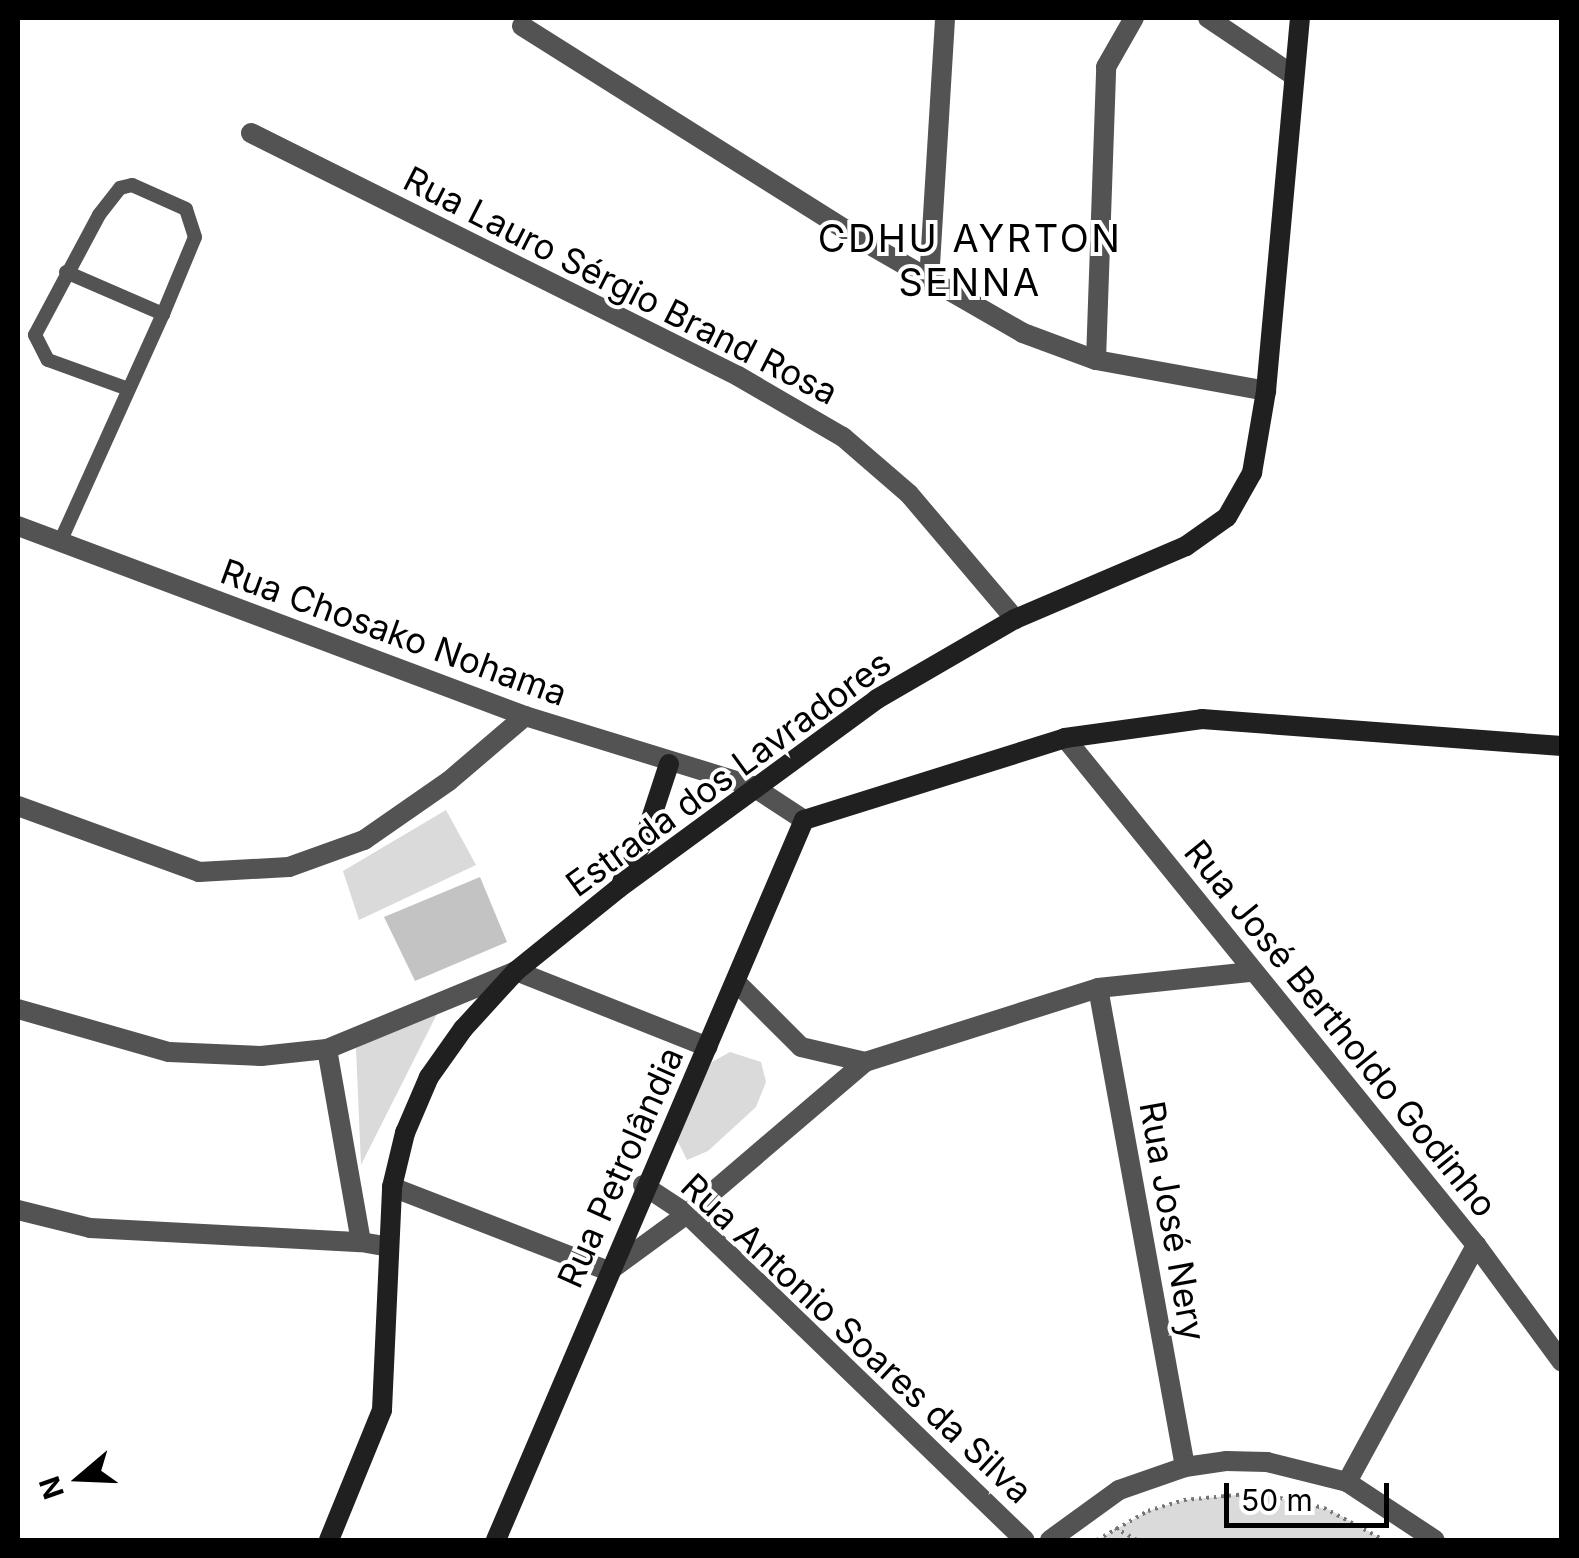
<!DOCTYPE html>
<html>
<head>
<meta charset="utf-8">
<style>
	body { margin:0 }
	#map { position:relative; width:1579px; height:1558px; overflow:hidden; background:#fff; font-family:Inter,sans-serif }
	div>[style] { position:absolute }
	.green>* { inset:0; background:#dadada }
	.building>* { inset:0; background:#c3c3c3 }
	.path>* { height:4px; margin-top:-2px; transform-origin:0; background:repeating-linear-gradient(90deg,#757575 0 2.5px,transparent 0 7.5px) }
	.lane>* { height:14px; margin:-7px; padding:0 7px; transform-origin:7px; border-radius:7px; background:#535353 }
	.street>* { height:20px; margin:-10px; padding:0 10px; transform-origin:10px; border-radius:10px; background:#535353 }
	.secondary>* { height:20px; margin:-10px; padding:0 10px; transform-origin:10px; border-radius:10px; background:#202020 }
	span { translate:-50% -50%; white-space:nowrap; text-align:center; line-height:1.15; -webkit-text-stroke:8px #fff; paint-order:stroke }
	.street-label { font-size:35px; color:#000 }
	.neighbourhood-label { font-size:38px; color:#000; letter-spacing:2.5px }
	.frame { position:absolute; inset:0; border:20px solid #000; pointer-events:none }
	.north { position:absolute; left:30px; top:1428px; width:100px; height:100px; -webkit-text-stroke:8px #fff; paint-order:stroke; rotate:251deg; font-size:28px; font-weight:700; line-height:40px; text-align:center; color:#000 }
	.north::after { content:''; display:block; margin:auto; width:35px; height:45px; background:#000; clip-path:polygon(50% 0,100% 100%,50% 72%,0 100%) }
	.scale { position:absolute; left:1224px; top:1483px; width:165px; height:45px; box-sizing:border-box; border:5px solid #000; border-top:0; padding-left:12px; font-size:30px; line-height:35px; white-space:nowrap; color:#000; -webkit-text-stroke:8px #fff; paint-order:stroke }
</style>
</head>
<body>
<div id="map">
	<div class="green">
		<div style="clip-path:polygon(446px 810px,476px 865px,359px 920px,343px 871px)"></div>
		<div style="clip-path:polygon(440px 1008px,361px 1165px,356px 1048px)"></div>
		<div style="clip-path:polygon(730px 1052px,761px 1062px,766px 1082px,756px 1107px,708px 1151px,687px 1160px,674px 1134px,712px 1062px)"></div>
		<div style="clip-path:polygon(1258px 1493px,1330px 1510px,1384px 1540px,1097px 1540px,1148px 1511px,1184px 1500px)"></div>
	</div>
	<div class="building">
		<div style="clip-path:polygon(480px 877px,507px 942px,415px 981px,384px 917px)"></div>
	</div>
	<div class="path">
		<div style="left:1115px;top:1528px;width:25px;rotate:29deg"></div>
		<div style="left:1097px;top:1540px;width:59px;rotate:-29.6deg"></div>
		<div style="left:1148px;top:1511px;width:38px;rotate:-17deg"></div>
		<div style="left:1184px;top:1500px;width:74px;rotate:-5.4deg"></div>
		<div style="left:1258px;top:1493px;width:68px;rotate:12.8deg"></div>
		<div style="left:1324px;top:1508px;width:68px;rotate:28.1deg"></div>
	</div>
	<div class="lane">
		<div style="left:66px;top:272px;width:106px;rotate:23.4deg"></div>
		<div style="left:60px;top:542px;width:250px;rotate:-65.7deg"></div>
		<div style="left:163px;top:314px;width:83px;rotate:-67.4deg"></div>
		<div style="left:195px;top:237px;width:29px;rotate:-108deg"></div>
		<div style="left:186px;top:209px;width:59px;rotate:-156deg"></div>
		<div style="left:132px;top:185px;width:12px;rotate:166deg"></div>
		<div style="left:120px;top:188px;width:34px;rotate:128deg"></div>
		<div style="left:99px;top:215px;width:136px;rotate:118.1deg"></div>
		<div style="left:35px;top:335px;width:28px;rotate:63deg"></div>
		<div style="left:48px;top:360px;width:85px;rotate:19.9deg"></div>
	</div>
	<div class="street">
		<div style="left:1208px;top:18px;width:99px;rotate:33.9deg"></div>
		<div style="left:522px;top:26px;width:397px;rotate:32.2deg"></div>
		<div style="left:858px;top:238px;width:190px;rotate:29.9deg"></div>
		<div style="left:1023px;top:333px;width:78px;rotate:20.3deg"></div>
		<div style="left:1096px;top:360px;width:173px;rotate:10.3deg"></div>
		<div style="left:251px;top:133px;width:544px;rotate:26.52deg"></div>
		<div style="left:738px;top:376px;width:121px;rotate:30.2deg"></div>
		<div style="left:843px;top:437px;width:87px;rotate:40.8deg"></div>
		<div style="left:909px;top:494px;width:164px;rotate:49.7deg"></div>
		<div style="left:929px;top:281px;width:263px;rotate:-86.5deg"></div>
		<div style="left:1096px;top:360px;width:293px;rotate:-88deg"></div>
		<div style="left:1106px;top:67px;width:56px;rotate:-60.3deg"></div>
		<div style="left:18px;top:526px;width:541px;rotate:20.54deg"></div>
		<div style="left:525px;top:716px;width:238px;rotate:17.1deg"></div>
		<div style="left:752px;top:786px;width:62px;rotate:33.2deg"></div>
		<div style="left:1065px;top:738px;width:653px;rotate:50.97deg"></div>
		<div style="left:1476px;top:1245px;width:145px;rotate:53.7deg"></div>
		<div style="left:18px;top:806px;width:193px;rotate:20deg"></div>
		<div style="left:199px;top:872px;width:90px;rotate:-3.2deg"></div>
		<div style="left:289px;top:867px;width:80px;rotate:-19.8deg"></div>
		<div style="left:364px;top:840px;width:103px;rotate:-34.8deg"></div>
		<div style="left:449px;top:781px;width:100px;rotate:-40.5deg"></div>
		<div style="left:736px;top:982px;width:92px;rotate:45deg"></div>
		<div style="left:801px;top:1047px;width:66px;rotate:13.2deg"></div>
		<div style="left:1098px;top:988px;width:487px;rotate:79.7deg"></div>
		<div style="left:18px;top:1009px;width:157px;rotate:15.9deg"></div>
		<div style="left:169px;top:1052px;width:92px;rotate:2.5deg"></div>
		<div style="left:261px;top:1056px;width:66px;rotate:-6.1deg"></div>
		<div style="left:327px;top:1049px;width:204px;rotate:-22.4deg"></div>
		<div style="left:516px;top:971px;width:206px;rotate:21.6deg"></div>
		<div style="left:327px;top:1049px;width:196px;rotate:80deg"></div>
		<div style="left:361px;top:1242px;width:27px;rotate:10deg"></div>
		<div style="left:643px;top:1185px;width:53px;rotate:33.4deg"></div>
		<div style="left:687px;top:1214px;width:469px;rotate:44deg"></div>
		<div style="left:392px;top:1187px;width:233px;rotate:21.2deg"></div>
		<div style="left:609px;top:1271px;width:97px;rotate:-36.2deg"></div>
		<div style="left:687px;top:1214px;width:234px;rotate:-40.5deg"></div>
		<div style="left:865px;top:1062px;width:244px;rotate:-17.6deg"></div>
		<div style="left:1098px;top:988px;width:152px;rotate:-6deg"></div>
		<div style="left:18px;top:1210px;width:74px;rotate:14deg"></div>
		<div style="left:90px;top:1228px;width:271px;rotate:3deg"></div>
		<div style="left:1347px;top:1482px;width:270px;rotate:-61.4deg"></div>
		<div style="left:1050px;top:1540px;width:85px;rotate:-35.9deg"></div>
		<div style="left:1119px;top:1490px;width:70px;rotate:-19.2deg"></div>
		<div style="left:1185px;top:1467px;width:41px;rotate:-8.3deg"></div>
		<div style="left:1226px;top:1461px;width:41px;rotate:1.4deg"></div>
		<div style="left:1267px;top:1462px;width:82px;rotate:14deg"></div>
		<div style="left:1347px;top:1482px;width:105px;rotate:33.4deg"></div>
	</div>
	<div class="secondary">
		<div style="left:622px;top:882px;width:47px;rotate:-62.4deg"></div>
		<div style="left:644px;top:840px;width:80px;rotate:-71.8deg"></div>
		<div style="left:329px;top:1540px;width:140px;rotate:-67.8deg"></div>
		<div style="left:382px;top:1410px;width:223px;rotate:-87.4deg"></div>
		<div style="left:392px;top:1187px;width:56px;rotate:-76.5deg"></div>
		<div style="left:405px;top:1133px;width:61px;rotate:-66.8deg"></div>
		<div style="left:429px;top:1077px;width:59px;rotate:-54.7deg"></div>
		<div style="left:463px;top:1029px;width:79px;rotate:-47.6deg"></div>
		<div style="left:516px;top:971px;width:132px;rotate:-38.9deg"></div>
		<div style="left:619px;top:888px;width:320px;rotate:-36.2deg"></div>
		<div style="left:877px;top:699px;width:160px;rotate:-30.1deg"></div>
		<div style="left:1015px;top:619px;width:186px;rotate:-23.1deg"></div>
		<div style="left:1186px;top:546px;width:50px;rotate:-35.3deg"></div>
		<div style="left:1227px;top:517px;width:51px;rotate:-60.4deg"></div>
		<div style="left:1252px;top:473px;width:83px;rotate:-80.3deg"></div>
		<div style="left:1266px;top:391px;width:375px;rotate:-84.8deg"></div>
		<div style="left:496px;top:1540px;width:783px;rotate:-66.84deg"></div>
		<div style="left:804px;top:820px;width:274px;rotate:-17.4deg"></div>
		<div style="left:1065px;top:738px;width:138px;rotate:-7.9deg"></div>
		<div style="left:1202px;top:719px;width:361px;rotate:4.3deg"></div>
	</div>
	<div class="street-label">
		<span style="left:621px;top:285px;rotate:27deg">Rua Lauro Sérgio Brand Rosa</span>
		<span style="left:394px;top:632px;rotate:20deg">Rua Chosako Nohama</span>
		<span style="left:728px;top:773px;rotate:-36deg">Estrada dos Lavradores</span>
		<span style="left:1341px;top:1028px;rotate:51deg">Rua José Bertholdo Godinho</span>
		<span style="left:620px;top:1167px;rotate:-66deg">Rua Petrolândia</span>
		<span style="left:1173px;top:1221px;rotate:80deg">Rua José Nery</span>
		<span style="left:857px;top:1338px;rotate:43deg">Rua Antonio Soares da Silva</span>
	</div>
	<div class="neighbourhood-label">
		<span style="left:970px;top:261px">CDHU AYRTON<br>SENNA</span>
	</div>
	<div class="frame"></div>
	<div class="north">N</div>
	<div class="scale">50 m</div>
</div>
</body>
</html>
